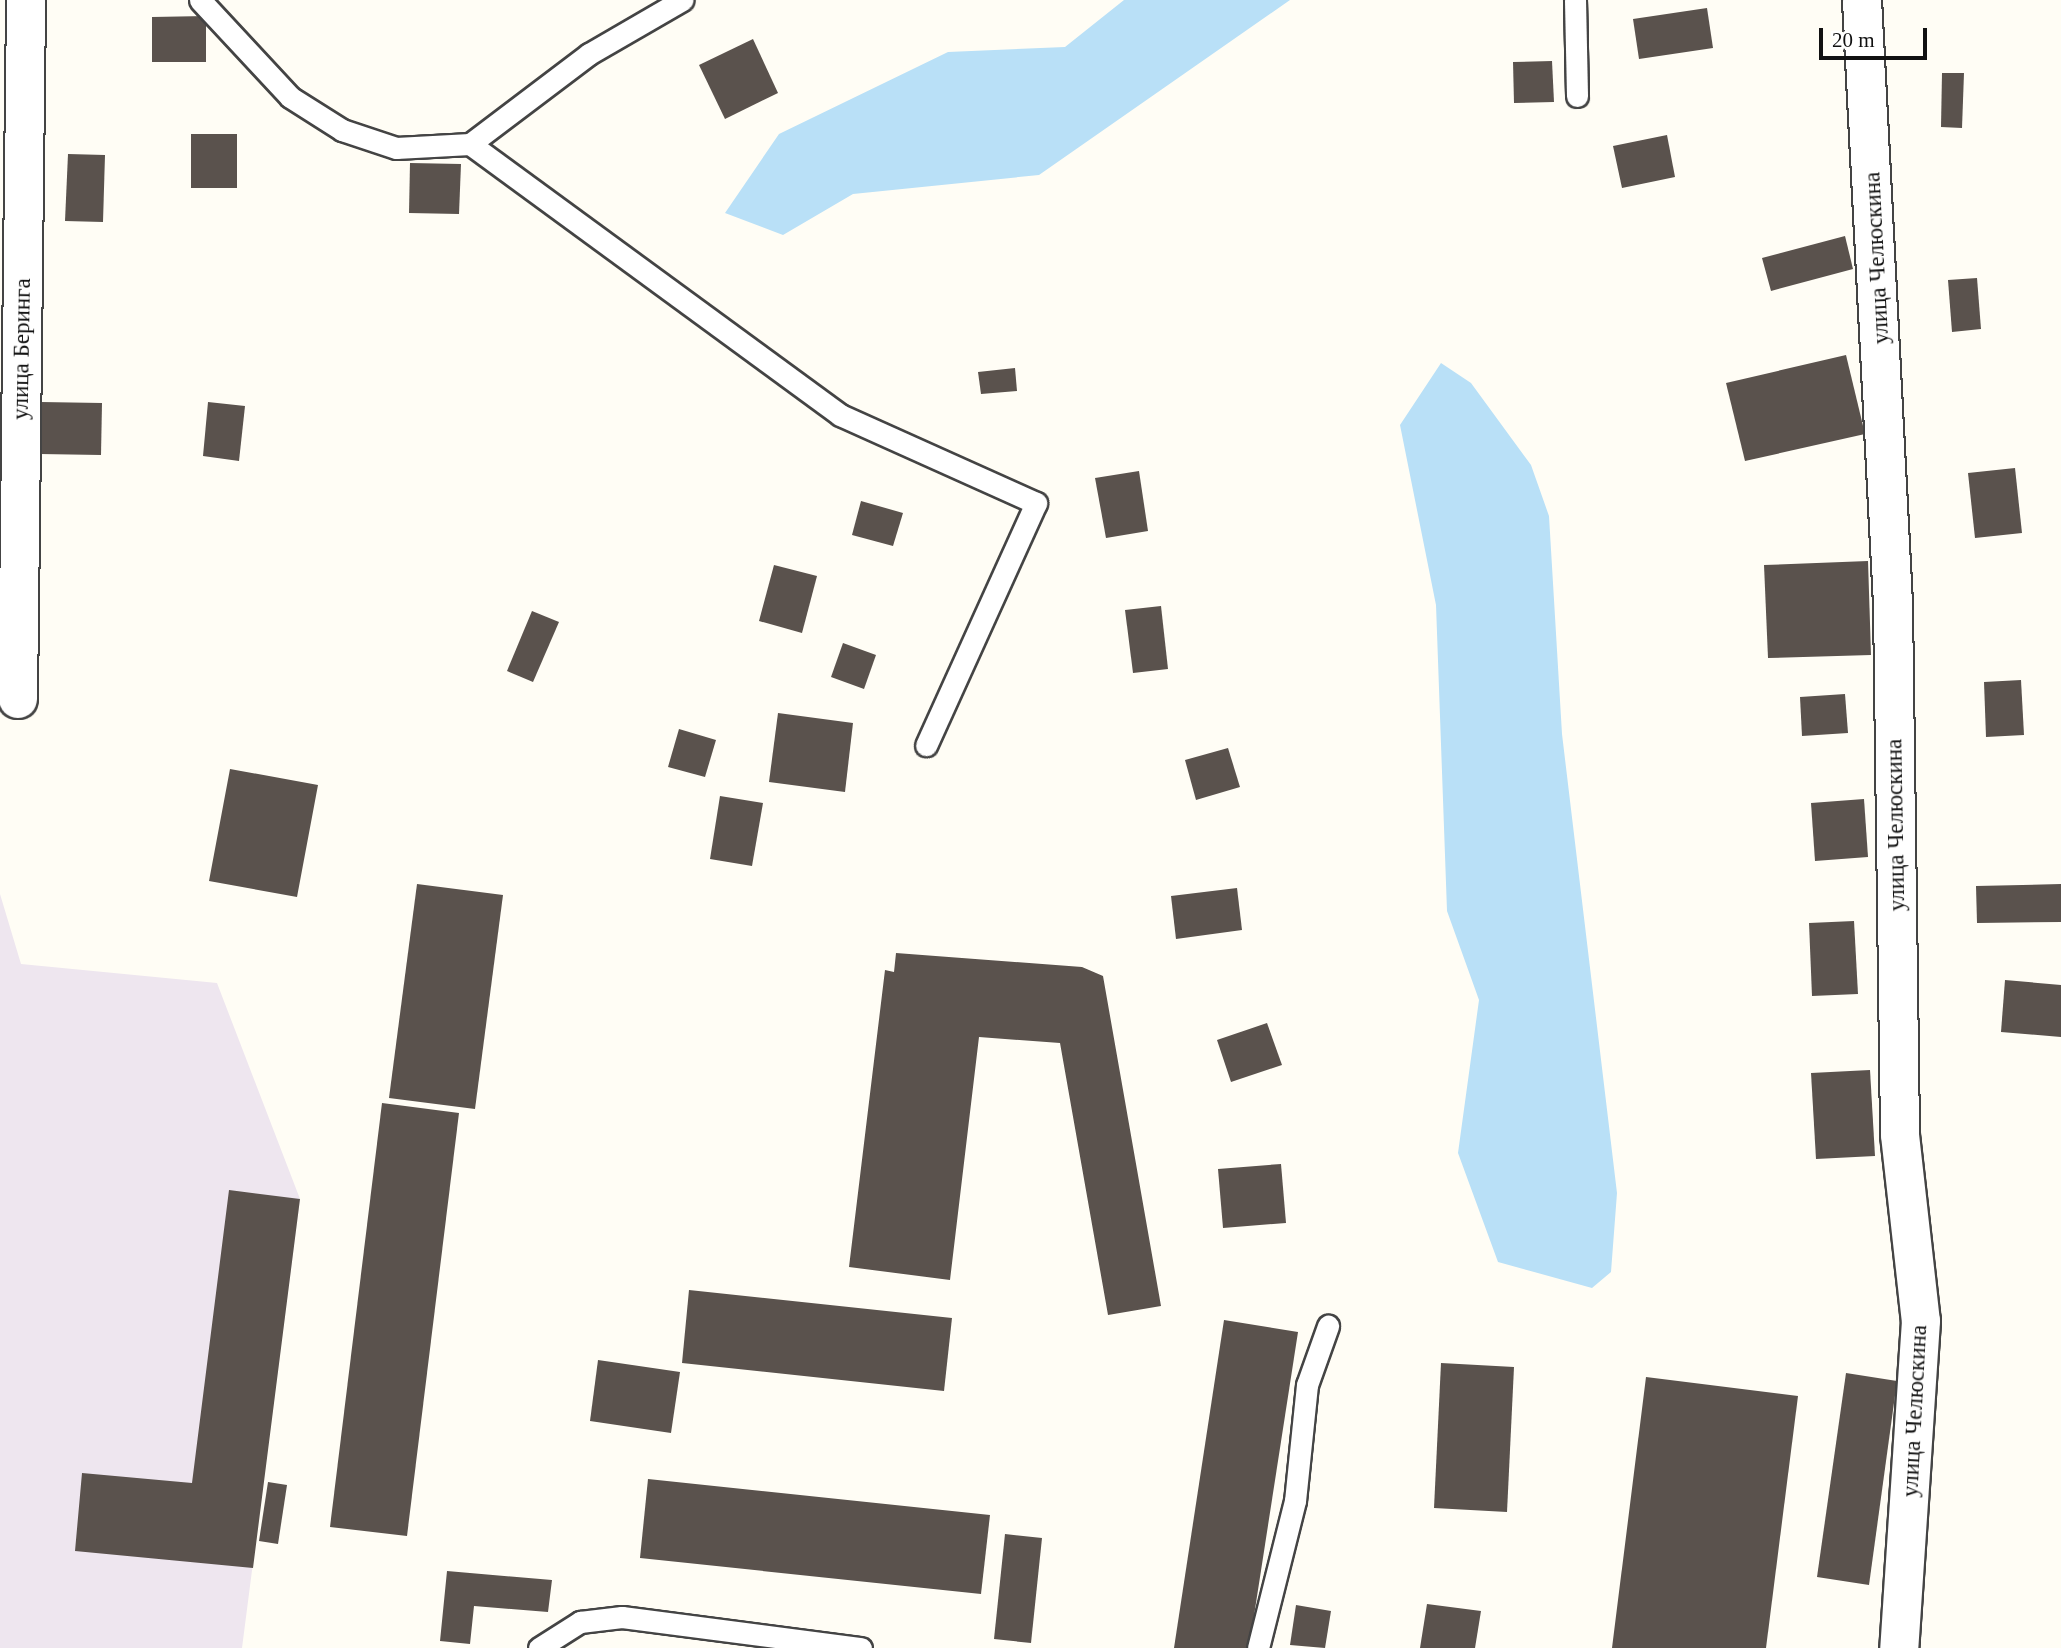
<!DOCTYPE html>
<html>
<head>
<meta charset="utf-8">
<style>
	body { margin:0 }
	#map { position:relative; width:2061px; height:1648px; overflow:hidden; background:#fffdf5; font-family:"Times New Roman",serif }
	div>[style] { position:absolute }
	.industrial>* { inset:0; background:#eee6ef }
	.water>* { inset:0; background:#b9e0f7 }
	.building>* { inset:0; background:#5a524d }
	.roads { filter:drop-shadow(2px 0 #444) drop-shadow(-2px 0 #444) drop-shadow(0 2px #444) drop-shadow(0 -2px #444) }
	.lane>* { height:21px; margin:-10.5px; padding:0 10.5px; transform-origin:10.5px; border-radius:10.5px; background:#fff }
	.street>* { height:38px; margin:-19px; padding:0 19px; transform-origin:19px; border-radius:19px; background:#fff }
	span { translate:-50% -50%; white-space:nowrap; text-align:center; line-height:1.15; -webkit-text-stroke:7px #fff; paint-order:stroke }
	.street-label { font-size:23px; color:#111 }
	.scale { position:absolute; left:1819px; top:28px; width:108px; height:32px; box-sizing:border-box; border:4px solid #111; border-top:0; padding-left:9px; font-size:21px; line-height:24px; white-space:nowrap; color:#111; -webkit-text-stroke:5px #fff; paint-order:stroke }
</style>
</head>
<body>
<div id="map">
	<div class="industrial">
		<div style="clip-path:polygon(0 894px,21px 964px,217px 983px,300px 1199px,242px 1648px,0 1648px)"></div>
	</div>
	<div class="water">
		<div style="clip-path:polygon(1124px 0,1290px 0,1039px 175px,853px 194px,783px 235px,725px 213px,779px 134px,948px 52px,1065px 47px)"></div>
		<div style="clip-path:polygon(1441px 363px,1471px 383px,1531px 465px,1549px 516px,1562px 734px,1617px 1193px,1611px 1272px,1592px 1288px,1498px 1262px,1458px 1153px,1479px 1000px,1447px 911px,1436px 605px,1400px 425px)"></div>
	</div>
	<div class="building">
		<div style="clip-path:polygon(1707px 8px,1713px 48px,1639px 59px,1633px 19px)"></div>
		<div style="clip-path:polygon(206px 16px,206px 62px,152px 62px,152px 17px)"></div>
		<div style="clip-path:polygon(753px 39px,778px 93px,725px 119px,699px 65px)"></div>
		<div style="clip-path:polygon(1552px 61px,1554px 102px,1514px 103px,1513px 62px)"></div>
		<div style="clip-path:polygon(1942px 73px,1964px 73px,1962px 128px,1941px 127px)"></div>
		<div style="clip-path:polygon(191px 134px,237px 134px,237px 188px,191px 188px)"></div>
		<div style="clip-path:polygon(1667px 135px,1675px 177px,1622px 188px,1613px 146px)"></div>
		<div style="clip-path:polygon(68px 154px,105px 155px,103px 222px,65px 221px)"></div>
		<div style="clip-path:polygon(410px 163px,461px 164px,459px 214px,409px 213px)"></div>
		<div style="clip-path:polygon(1845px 236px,1853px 269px,1771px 291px,1762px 258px)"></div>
		<div style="clip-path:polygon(1977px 278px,1981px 329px,1952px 332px,1948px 280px)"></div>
		<div style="clip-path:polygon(1846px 355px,1865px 434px,1745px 461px,1726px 383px)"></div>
		<div style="clip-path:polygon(1015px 368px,1017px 391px,981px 394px,978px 372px)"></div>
		<div style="clip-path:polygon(41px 402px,102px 403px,101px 455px,40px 454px)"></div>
		<div style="clip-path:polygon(208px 402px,245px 406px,239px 461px,203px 456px)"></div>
		<div style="clip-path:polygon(2015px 468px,2022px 533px,1975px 538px,1968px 473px)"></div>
		<div style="clip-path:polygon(1139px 471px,1148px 531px,1106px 538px,1095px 478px)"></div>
		<div style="clip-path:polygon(861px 501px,903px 513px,893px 546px,852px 535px)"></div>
		<div style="clip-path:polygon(1868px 561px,1871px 655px,1768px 658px,1764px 565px)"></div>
		<div style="clip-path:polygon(774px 565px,817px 576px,802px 633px,759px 621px)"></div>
		<div style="clip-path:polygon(1161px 606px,1168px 669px,1133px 673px,1125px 610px)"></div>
		<div style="clip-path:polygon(532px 611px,559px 622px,533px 682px,507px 671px)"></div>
		<div style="clip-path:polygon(843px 643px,876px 655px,864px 689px,831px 677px)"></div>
		<div style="clip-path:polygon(2021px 680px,2024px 735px,1986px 737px,1984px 682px)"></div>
		<div style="clip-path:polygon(1845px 694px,1848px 733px,1802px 736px,1800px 697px)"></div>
		<div style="clip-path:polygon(778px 713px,853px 723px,845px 792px,769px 782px)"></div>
		<div style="clip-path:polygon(679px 729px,716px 740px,705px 777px,668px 767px)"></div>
		<div style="clip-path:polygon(1228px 748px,1240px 787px,1196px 800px,1185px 760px)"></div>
		<div style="clip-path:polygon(230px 769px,318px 785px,297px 897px,209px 881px)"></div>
		<div style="clip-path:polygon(720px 796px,763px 803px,752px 866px,710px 859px)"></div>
		<div style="clip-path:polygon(1864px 799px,1868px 857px,1815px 861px,1811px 803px)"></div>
		<div style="clip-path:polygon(417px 884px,503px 895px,475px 1109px,389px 1098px)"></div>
		<div style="clip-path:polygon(2061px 884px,2061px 922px,1977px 923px,1976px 886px)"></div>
		<div style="clip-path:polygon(1237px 888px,1242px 930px,1176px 939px,1171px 896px)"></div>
		<div style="clip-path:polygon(1854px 921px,1858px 994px,1812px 996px,1809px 923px)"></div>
		<div style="clip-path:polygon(896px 953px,1082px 967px,1103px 976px,1161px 1306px,1108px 1315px,1060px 1043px,979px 1037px,950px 1280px,849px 1267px,885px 970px,894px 972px)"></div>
		<div style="clip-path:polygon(2005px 980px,2061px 985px,2061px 1037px,2001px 1032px)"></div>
		<div style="clip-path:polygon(1267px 1023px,1282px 1065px,1231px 1082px,1217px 1040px)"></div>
		<div style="clip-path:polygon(1870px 1070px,1875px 1156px,1816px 1159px,1811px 1073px)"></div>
		<div style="clip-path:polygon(382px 1103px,459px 1113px,407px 1536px,330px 1527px)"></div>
		<div style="clip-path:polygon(1281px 1164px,1286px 1223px,1223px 1228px,1218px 1169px)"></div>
		<div style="clip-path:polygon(229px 1190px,300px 1199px,253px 1568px,75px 1551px,82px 1473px,192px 1483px)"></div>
		<div style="clip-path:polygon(689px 1290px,952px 1318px,944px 1391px,682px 1363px)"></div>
		<div style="clip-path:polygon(1224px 1320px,1298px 1332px,1249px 1648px,1174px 1648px)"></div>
		<div style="clip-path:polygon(598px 1360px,680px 1372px,671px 1433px,590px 1421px)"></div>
		<div style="clip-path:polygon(1441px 1363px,1514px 1367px,1507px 1512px,1434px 1508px)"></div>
		<div style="clip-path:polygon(1846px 1373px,1897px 1381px,1869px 1585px,1817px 1577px)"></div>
		<div style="clip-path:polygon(1646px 1377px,1798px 1396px,1766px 1648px,1612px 1648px)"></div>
		<div style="clip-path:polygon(648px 1479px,990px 1515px,981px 1594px,640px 1558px)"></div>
		<div style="clip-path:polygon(268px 1482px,287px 1485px,278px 1544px,259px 1541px)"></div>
		<div style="clip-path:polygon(1005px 1534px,1042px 1538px,1031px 1643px,994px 1639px)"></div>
		<div style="clip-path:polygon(447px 1571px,552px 1580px,548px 1612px,474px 1606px,470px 1644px,440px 1641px)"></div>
		<div style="clip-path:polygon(1427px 1604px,1481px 1611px,1475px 1648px,1420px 1648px)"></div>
		<div style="clip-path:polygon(1296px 1605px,1331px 1611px,1325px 1648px,1290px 1645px)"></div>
	</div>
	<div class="roads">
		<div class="lane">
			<div style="left:200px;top:0;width:132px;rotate:47.1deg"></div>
			<div style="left:290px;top:97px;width:62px;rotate:32.4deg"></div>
			<div style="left:342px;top:130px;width:57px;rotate:18.4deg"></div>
			<div style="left:396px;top:148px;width:74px;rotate:-3.1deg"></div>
			<div style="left:470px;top:144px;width:149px;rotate:-37.1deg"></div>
			<div style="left:589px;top:54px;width:108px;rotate:-30.1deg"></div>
			<div style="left:1575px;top:0;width:96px;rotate:88.8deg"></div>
			<div style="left:470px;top:144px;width:459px;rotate:36.2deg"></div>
			<div style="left:840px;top:415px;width:215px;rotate:24.2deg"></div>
			<div style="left:1036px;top:503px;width:266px;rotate:114.4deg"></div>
			<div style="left:539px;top:1648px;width:49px;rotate:-32.4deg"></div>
			<div style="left:580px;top:1622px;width:42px;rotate:-6.8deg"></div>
			<div style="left:622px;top:1617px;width:241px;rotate:7.4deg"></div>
			<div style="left:1258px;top:1648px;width:152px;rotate:-75.9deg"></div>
			<div style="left:1295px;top:1501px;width:117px;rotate:-84.1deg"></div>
			<div style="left:1307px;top:1385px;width:63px;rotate:-70.4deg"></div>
		</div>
		<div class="street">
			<div style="left:1862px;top:0;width:605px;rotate:87.06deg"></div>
			<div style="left:1893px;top:604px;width:531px;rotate:89.24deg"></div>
			<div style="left:1900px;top:1135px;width:187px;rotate:83.6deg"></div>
			<div style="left:1921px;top:1321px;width:328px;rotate:93.8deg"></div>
			<div style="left:18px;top:699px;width:699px;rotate:-89.34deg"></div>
		</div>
	</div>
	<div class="street-label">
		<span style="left:1877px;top:258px;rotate:-93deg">улица Челюскина</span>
		<span style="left:22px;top:349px;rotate:-89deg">улица Беринга</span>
		<span style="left:1896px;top:825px;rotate:-91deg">улица Челюскина</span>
		<span style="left:1915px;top:1411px;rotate:-87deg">улица Челюскина</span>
	</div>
	<div class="scale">20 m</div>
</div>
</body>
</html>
